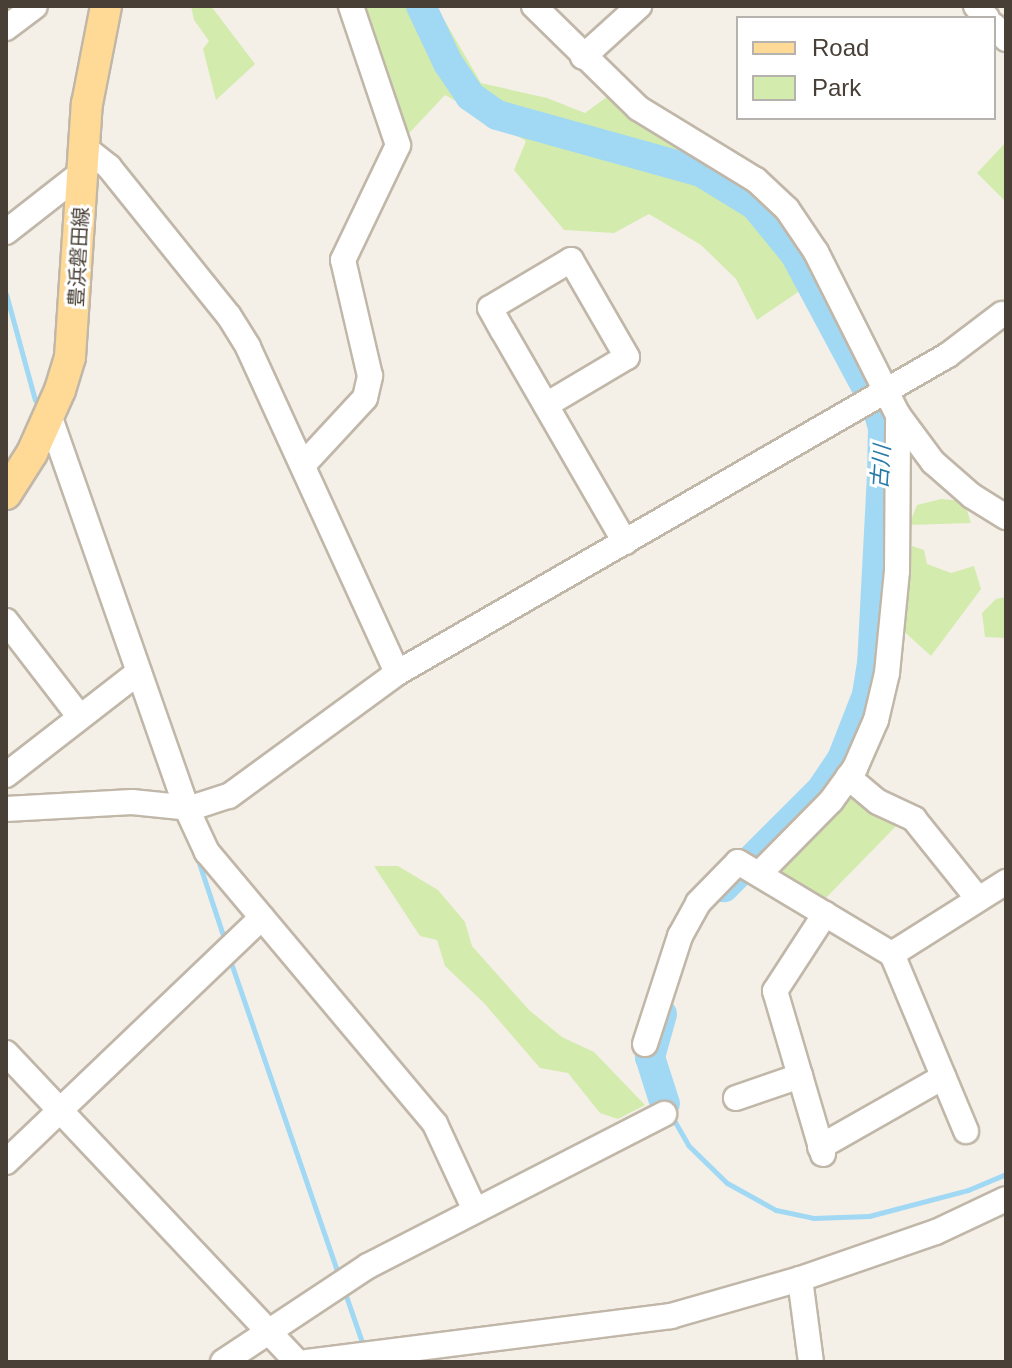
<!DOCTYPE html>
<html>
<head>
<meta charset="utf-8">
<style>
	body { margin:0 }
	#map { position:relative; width:1012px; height:1368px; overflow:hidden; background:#f4f0e7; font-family:Arial,"Noto Sans JP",sans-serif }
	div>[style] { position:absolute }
	.green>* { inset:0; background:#d4ebae }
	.stream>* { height:5px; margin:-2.5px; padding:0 2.5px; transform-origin:2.5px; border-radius:2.5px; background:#a1d8f4 }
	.river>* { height:30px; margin:-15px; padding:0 15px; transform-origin:15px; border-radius:15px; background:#a1d8f4 }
	.roads { filter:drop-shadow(2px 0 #c1b7a9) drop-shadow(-2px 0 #c1b7a9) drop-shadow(0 2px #c1b7a9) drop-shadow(0 -2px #c1b7a9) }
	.minor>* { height:24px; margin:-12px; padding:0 12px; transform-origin:12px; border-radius:12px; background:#fff }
	.major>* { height:30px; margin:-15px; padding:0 15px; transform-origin:15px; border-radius:15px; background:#ffd996 }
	span { translate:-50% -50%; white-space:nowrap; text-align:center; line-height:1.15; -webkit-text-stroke:6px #fff; paint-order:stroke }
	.street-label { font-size:20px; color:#484036 }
	.water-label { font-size:22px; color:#277ba9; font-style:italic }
	.frame { position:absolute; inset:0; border:8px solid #484036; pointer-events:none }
	.legend { position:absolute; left:736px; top:16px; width:260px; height:104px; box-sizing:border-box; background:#fff; border:2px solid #b6b3af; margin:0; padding:10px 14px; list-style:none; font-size:24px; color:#484036 }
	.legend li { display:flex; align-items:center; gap:16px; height:40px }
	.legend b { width:40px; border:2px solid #b6b3af }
</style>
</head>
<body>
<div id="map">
	<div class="green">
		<div style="clip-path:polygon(191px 6px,211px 6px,255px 64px,216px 100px,203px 49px,209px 41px,194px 20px)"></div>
		<div style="clip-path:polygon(355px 6px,436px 6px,481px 83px,547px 98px,585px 113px,612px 93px,791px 215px,886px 392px,861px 406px,801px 290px,757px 320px,736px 279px,701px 245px,649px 214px,614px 233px,564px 230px,514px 170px,526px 141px,445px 95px,398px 145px)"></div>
		<div style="clip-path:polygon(1006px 142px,1006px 202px,977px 173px)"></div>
		<div style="clip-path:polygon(941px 499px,964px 501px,971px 523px,909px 525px,917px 505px)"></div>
		<div style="clip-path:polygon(912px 546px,924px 550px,927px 564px,951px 573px,974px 566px,981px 589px,931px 656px,899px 627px)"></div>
		<div style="clip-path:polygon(1006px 597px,1006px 638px,985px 637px,982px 613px,996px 599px)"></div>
		<div style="clip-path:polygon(848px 777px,906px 816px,816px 908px,765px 867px)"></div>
		<div style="clip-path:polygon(374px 866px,398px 866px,438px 890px,465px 922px,472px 946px,529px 1010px,562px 1037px,594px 1052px,645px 1105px,618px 1119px,600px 1113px,568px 1073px,540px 1068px,483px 1002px,445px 966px,437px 940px,420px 936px)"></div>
	</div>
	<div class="stream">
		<div style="left:6px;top:294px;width:110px;rotate:74.7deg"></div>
		<div style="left:196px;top:854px;width:95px;rotate:71.6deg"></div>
		<div style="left:229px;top:957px;width:338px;rotate:71deg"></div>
		<div style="left:671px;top:1115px;width:34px;rotate:60deg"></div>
		<div style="left:688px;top:1145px;width:54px;rotate:44.3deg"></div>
		<div style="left:727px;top:1183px;width:56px;rotate:28.9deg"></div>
		<div style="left:776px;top:1210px;width:38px;rotate:12deg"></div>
		<div style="left:813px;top:1218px;width:56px;rotate:-2deg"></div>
		<div style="left:869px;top:1216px;width:102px;rotate:-14.7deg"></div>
		<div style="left:968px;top:1190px;width:41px;rotate:-22.8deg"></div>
		<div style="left:344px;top:1290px;width:61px;rotate:71deg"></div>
	</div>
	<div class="river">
		<div style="left:421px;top:6px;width:63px;rotate:64.7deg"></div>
		<div style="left:448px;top:63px;width:40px;rotate:56deg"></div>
		<div style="left:470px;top:96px;width:33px;rotate:35deg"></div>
		<div style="left:497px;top:115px;width:212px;rotate:15.6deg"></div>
		<div style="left:701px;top:172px;width:63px;rotate:31.4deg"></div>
		<div style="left:755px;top:205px;width:63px;rotate:50.8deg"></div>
		<div style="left:795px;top:254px;width:174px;rotate:61.8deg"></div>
		<div style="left:877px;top:407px;width:22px;rotate:74deg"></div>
		<div style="left:883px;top:428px;width:47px;rotate:91.2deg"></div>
		<div style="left:882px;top:475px;width:188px;rotate:93deg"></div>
		<div style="left:872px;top:663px;width:32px;rotate:99deg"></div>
		<div style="left:867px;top:695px;width:69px;rotate:111.3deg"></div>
		<div style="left:842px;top:759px;width:36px;rotate:124deg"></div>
		<div style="left:822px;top:789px;width:139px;rotate:135deg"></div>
		<div style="left:662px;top:1014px;width:45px;rotate:105.6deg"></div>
		<div style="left:650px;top:1057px;width:49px;rotate:72.3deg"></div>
	</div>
	<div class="roads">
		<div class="minor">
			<div style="left:534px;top:6px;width:146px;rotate:44.4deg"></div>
			<div style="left:638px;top:108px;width:138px;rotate:31.4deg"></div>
			<div style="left:756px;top:180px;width:42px;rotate:43.1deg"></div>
			<div style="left:787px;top:209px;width:52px;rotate:56deg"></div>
			<div style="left:816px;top:252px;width:182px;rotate:63.3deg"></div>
			<div style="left:898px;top:415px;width:59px;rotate:53.3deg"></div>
			<div style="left:933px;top:462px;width:52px;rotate:41.1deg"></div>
			<div style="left:972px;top:496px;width:40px;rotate:32deg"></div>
			<div style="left:976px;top:6px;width:16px;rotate:47deg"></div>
			<div style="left:994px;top:26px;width:18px;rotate:47deg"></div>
			<div style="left:6px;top:28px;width:36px;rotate:-37deg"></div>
			<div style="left:583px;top:57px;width:76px;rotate:-42.3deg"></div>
			<div style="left:85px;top:148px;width:31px;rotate:38deg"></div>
			<div style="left:109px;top:167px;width:191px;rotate:51.2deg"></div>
			<div style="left:229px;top:316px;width:36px;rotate:58deg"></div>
			<div style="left:248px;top:347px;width:358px;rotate:65.4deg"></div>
			<div style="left:6px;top:232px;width:99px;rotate:-38deg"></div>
			<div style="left:546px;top:405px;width:94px;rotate:-30.7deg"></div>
			<div style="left:627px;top:357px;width:112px;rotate:-120deg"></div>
			<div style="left:571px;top:260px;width:94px;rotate:149.3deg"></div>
			<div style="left:490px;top:308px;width:26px;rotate:61deg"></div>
			<div style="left:503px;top:331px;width:244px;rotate:60deg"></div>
			<div style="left:49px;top:415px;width:415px;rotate:70.7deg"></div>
			<div style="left:186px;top:807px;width:50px;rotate:65deg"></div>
			<div style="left:207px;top:852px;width:355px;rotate:50deg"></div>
			<div style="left:435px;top:1124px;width:95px;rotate:65.1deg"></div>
			<div style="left:303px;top:465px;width:91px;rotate:-47.2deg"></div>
			<div style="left:365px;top:398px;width:23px;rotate:-77deg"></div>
			<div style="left:370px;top:376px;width:119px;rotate:-103.1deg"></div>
			<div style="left:343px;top:260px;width:127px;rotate:-64.4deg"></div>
			<div style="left:398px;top:145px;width:147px;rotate:-108.7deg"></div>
			<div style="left:6px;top:621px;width:121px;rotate:52.4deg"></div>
			<div style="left:6px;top:775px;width:168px;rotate:-37.8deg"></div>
			<div style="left:848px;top:777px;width:39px;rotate:40deg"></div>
			<div style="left:878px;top:802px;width:40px;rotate:25deg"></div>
			<div style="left:914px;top:819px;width:102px;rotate:51.3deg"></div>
			<div style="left:6px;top:809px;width:126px;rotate:-3.2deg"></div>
			<div style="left:132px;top:802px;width:59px;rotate:5.8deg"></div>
			<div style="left:191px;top:808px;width:40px;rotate:-18deg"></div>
			<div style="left:229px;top:796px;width:208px;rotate:-36.2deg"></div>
			<div style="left:397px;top:673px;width:636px;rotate:-29.99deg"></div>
			<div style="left:948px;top:355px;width:68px;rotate:-37.2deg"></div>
			<div style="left:759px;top:874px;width:103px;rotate:-45.4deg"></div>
			<div style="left:831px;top:801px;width:41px;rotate:-54deg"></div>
			<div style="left:855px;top:768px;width:52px;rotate:-66.4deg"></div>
			<div style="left:876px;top:720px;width:48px;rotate:-76.8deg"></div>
			<div style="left:887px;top:673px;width:102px;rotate:-84.4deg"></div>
			<div style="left:897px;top:571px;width:156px;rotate:-89.6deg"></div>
			<div style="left:892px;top:954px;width:135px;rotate:-32.3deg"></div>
			<div style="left:645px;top:1044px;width:114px;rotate:-72deg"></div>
			<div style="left:680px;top:936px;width:38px;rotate:-61deg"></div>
			<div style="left:698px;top:903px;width:57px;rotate:-45.7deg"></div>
			<div style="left:738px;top:862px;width:179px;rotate:30.9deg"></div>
			<div style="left:892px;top:954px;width:192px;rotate:67.3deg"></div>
			<div style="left:6px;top:1053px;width:424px;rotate:46.7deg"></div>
			<div style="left:736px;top:1098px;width:68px;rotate:-19deg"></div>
			<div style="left:820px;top:1147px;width:142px;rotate:-29.6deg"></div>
			<div style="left:823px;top:1154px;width:170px;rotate:-106.4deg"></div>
			<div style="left:775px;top:991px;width:92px;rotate:-57deg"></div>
			<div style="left:6px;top:1162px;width:354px;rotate:-43.7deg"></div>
			<div style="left:800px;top:1279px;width:84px;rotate:82.5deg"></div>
			<div style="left:223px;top:1362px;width:174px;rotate:-33.5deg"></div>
			<div style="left:368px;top:1266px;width:333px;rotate:-27.2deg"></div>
			<div style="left:307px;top:1362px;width:367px;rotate:-7.2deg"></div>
			<div style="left:671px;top:1316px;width:134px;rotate:-16deg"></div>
			<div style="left:800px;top:1279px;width:144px;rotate:-19.1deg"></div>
			<div style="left:936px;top:1232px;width:77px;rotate:-25.2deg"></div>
		</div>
		<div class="major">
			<div style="left:6px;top:494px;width:49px;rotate:-57.6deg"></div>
			<div style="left:32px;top:453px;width:69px;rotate:-66deg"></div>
			<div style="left:60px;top:390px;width:34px;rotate:-73deg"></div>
			<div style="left:70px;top:357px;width:254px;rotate:-86.2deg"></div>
			<div style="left:87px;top:104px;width:100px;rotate:-79deg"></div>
		</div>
	</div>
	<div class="street-label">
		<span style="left:79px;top:257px;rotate:-87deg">豊浜磐田線</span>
	</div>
	<div class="water-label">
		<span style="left:881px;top:467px;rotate:-86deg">古川</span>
	</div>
	<div class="frame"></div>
	<ul class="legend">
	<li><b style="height:10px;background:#ffd996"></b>Road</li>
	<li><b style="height:22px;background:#d4ebae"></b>Park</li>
	</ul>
</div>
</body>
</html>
